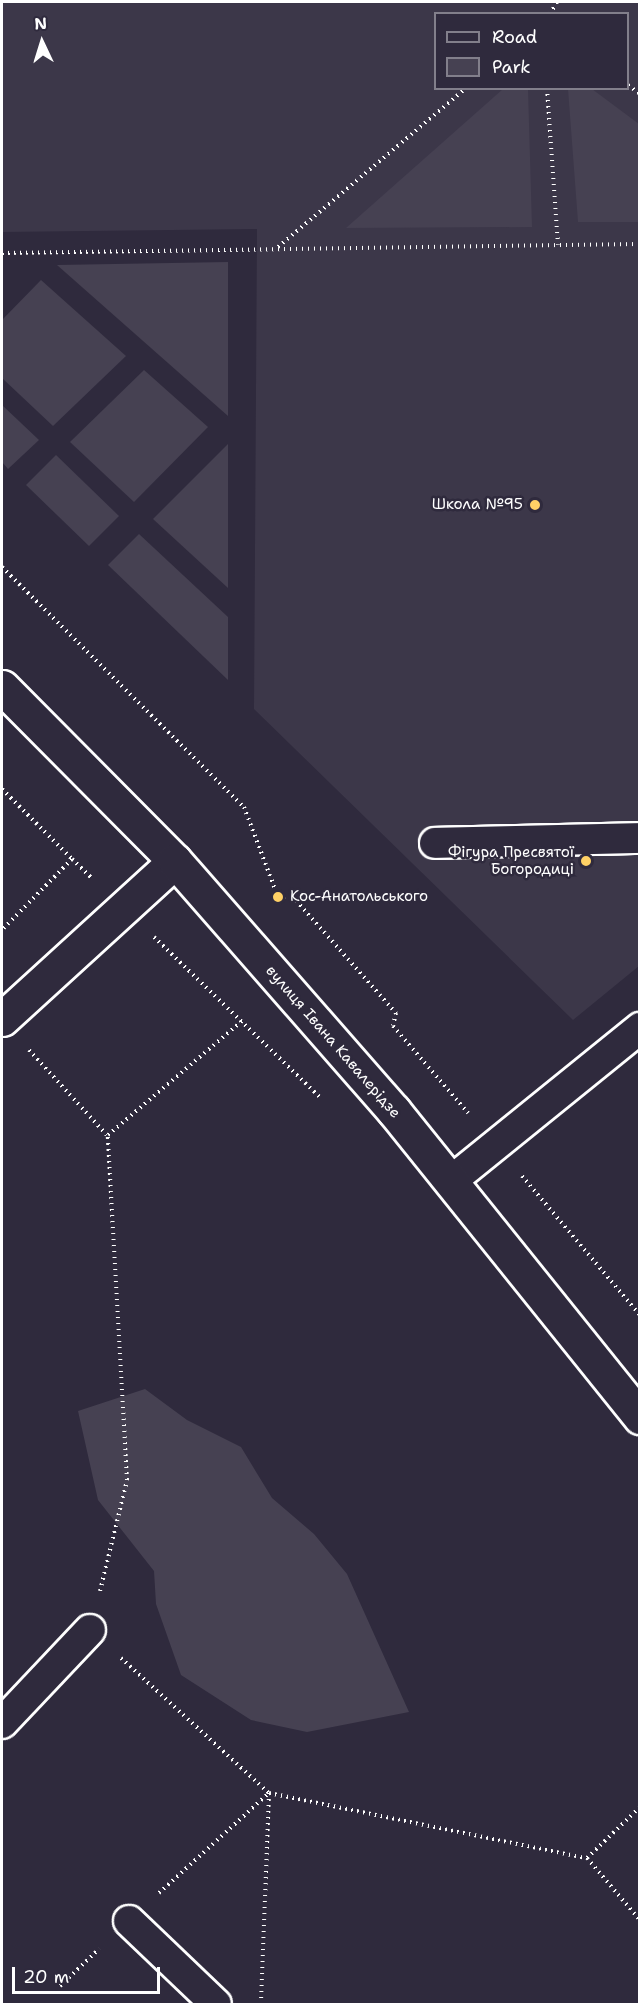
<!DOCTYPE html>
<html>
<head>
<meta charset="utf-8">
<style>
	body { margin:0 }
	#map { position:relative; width:641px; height:2006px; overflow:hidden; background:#2f2a3d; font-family:"Shantell Sans",sans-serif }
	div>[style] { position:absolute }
	.built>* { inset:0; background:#3c3749 }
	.green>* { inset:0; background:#464152 }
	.path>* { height:4px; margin-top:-2px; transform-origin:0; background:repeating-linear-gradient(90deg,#fff 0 1.5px,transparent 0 6px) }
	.roads { filter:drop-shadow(2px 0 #fff) drop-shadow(-2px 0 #fff) drop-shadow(0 2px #fff) drop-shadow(0 -2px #fff) }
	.lane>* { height:30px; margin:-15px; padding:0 15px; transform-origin:15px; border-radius:15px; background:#2f2a3d }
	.street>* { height:33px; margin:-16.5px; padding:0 16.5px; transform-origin:16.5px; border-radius:16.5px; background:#2f2a3d }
	.secondary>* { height:33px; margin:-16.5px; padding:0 16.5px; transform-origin:16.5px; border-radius:16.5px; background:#2f2a3d }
	.dots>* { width:16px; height:16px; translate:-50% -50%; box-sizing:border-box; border:3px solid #2f2a3d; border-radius:50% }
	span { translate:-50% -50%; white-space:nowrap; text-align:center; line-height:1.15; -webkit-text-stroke:5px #2f2a3d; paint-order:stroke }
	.poi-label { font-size:15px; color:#fff }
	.right { translate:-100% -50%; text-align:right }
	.left { translate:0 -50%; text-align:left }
	.street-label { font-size:15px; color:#fff }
	.frame { position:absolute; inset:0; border:3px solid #fff; pointer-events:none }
	.legend { position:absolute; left:434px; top:12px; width:195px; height:78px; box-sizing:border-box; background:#2f2a3d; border:2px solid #827f8b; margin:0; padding:8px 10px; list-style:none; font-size:18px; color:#fff }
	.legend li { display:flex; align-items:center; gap:12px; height:30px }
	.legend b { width:30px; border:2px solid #827f8b }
	.north { position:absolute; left:12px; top:12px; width:60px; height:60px; -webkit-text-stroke:4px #2f2a3d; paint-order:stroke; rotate:356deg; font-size:16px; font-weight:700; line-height:24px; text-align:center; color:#fff }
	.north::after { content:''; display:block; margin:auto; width:21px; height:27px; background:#fff; clip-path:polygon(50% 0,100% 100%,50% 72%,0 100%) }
	.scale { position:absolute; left:12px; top:1967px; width:148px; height:27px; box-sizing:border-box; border:3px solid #fff; border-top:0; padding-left:8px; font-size:18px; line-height:21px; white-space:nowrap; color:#fff; -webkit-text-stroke:4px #2f2a3d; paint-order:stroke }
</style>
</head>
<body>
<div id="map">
	<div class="built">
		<div style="clip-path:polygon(evenodd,2px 2px,639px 2px,639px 966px,573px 1020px,254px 709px,257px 229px,2px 232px,2px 2px,436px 14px,628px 14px,628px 88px,436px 88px,436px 14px)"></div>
	</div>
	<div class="green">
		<div style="clip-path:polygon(503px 89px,528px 89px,532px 227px,346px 228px)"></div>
		<div style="clip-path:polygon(568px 89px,592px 89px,639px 124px,639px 222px,578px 222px)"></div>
		<div style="clip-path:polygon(228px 262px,228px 416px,57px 265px)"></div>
		<div style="clip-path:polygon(41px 280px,126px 356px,53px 426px,2px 378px,2px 320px)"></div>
		<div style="clip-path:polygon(144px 370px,208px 427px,134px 502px,70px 442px)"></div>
		<div style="clip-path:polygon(2px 405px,39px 440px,8px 469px,2px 462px)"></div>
		<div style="clip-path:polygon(228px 444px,228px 588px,153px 519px)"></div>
		<div style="clip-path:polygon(56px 455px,119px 516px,89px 546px,26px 485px)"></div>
		<div style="clip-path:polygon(139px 534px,228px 617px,228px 680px,108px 565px)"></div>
		<div style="clip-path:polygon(145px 1389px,187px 1420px,241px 1447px,272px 1498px,314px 1534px,347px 1574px,409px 1712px,307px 1732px,251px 1720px,181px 1675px,156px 1604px,154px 1571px,98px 1500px,78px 1411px)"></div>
	</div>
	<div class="path">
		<div style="left:550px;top:14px;width:14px;rotate:-60deg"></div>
		<div style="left:628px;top:85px;width:15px;rotate:37deg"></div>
		<div style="left:547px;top:88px;width:157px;rotate:86deg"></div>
		<div style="left:278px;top:247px;width:246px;rotate:-40.2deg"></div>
		<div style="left:2px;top:253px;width:638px;rotate:-0.81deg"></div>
		<div style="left:2px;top:567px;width:341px;rotate:44.8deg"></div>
		<div style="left:244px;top:807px;width:96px;rotate:69.3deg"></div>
		<div style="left:278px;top:897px;width:14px;rotate:-4deg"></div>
		<div style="left:292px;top:896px;width:157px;rotate:48.4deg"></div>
		<div style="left:396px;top:1013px;width:13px;rotate:103deg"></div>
		<div style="left:393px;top:1026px;width:115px;rotate:49.2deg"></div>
		<div style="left:2px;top:789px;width:99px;rotate:45deg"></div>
		<div style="left:72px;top:859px;width:100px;rotate:134.6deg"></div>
		<div style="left:72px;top:859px;width:28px;rotate:44deg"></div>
		<div style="left:154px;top:937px;width:232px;rotate:44deg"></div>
		<div style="left:29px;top:1050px;width:115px;rotate:47.5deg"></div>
		<div style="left:522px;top:1176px;width:182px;rotate:49.7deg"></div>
		<div style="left:100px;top:1591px;width:114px;rotate:-76.3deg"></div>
		<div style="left:127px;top:1480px;width:346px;rotate:-93.2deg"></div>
		<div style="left:108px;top:1135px;width:176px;rotate:-40.4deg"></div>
		<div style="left:121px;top:1658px;width:200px;rotate:42.4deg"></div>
		<div style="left:269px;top:1793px;width:211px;rotate:92.2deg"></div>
		<div style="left:587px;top:1858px;width:72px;rotate:-43.9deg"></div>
		<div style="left:159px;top:1893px;width:149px;rotate:-42.3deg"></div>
		<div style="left:269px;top:1793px;width:325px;rotate:11.6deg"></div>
		<div style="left:587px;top:1858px;width:82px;rotate:49.5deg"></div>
		<div style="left:60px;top:1986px;width:54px;rotate:-43.5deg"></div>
	</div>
	<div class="roads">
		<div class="lane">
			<div style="left:435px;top:843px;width:205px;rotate:-1.4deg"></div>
			<div style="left:450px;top:1182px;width:245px;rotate:-39deg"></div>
			<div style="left:2px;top:1723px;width:128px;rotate:-46.6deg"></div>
			<div style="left:129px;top:1921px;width:120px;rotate:43.7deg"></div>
		</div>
		<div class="street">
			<div style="left:2px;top:1019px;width:234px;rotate:-42.4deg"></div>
		</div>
		<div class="secondary">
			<div style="left:2px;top:687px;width:245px;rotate:45.2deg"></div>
			<div style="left:175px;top:861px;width:332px;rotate:48.8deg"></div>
			<div style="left:394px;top:1111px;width:393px;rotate:51.2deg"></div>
		</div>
	</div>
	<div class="dots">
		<div style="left:535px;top:505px;background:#ffd166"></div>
		<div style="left:586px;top:861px;background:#ffd166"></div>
		<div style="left:278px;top:897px;background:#ffd166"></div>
	</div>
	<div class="poi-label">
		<span class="right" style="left:523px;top:505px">Школа №95</span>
		<span class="right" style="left:574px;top:861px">Фігура Пресвятої<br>Богородиці</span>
		<span class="left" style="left:290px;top:897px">Кос-Анатольського</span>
	</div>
	<div class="street-label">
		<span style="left:333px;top:1042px;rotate:49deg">вулиця Івана Кавалерідзе</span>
	</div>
	<div class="frame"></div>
	<ul class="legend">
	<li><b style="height:8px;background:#2f2a3d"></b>Road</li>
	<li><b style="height:16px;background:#464152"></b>Park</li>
	</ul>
	<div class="north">N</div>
	<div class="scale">20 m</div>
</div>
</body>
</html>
